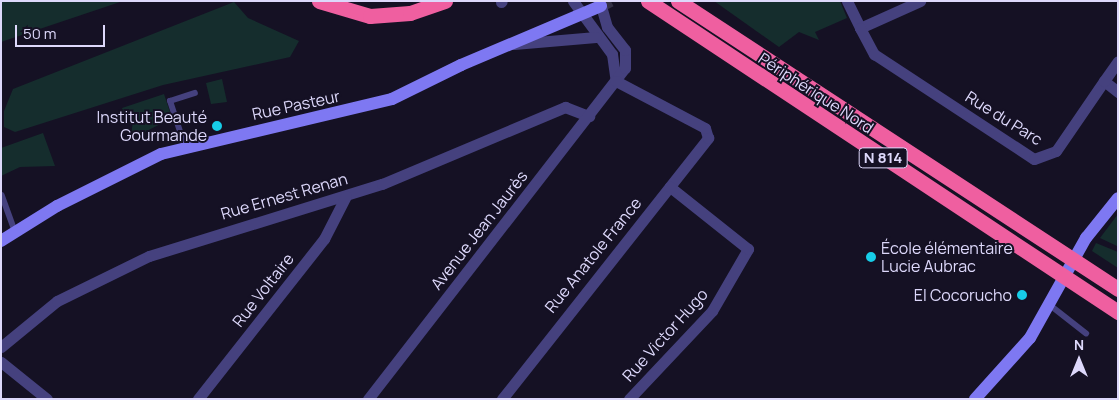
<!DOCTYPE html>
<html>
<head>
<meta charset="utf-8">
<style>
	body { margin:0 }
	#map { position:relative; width:1119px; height:400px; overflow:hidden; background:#151124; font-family:Manrope,sans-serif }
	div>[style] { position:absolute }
	.green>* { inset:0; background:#152d2d }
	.secondary-tunnel>* { height:12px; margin-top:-6px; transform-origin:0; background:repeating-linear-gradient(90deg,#332f44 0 12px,transparent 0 18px) }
	.lane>* { height:5.5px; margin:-2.75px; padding:0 2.75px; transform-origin:2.75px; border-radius:2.75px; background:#45417e }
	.street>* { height:11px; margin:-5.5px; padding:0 5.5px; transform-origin:5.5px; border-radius:5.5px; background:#45417e }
	.secondary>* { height:12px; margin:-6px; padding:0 6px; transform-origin:6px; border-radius:6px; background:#7e78f2 }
	.highway>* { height:15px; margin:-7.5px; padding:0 7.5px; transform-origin:7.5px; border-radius:7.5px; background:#ef5fa0 }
	.dots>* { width:14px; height:14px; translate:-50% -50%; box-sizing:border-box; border:2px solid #151124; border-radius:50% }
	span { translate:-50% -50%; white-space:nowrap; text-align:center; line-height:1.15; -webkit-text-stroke:4px #151124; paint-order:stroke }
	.shield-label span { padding:1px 4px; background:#151124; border:1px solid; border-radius:4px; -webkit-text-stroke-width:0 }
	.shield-label { font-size:15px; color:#ddd8fb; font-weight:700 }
	.street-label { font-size:16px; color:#ddd8fb }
	.poi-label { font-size:16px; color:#ddd8fb }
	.right { translate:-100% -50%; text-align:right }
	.left { translate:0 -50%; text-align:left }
	.frame { position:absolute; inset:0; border:2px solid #ddd8fb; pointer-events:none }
	.north { position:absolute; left:1054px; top:335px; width:50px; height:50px; -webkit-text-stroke:4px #151124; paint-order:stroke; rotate:0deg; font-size:14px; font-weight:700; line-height:20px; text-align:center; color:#ddd8fb }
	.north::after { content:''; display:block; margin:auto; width:18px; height:22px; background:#ddd8fb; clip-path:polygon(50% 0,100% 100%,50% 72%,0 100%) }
	.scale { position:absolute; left:15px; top:25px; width:90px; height:22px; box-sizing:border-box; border:2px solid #ddd8fb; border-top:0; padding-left:6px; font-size:15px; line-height:18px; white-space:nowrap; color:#ddd8fb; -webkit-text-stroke:4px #151124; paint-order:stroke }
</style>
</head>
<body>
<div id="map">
	<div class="green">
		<div style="clip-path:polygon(1px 1px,123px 1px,1px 42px)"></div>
		<div style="clip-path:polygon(714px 1px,840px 1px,847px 18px,815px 32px,819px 40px,799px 32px,779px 47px)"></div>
		<div style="clip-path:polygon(234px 2px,248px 18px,299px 41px,290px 57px,163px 85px,15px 132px,4px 127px,4px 111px,13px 89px)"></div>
		<div style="clip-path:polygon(222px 79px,227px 102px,211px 104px,206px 83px)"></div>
		<div style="clip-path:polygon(164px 94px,172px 118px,139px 135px,131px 134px,133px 122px,128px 124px,122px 108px)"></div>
		<div style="clip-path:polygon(43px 133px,55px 166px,20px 167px,1px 176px,1px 148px)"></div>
		<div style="clip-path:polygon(1118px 214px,1118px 245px,1117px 246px,1100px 238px)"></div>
		<div style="clip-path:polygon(1096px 243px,1118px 252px,1118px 268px,1092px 251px)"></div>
	</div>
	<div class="secondary-tunnel">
		<div style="left:601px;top:6px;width:11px;rotate:-27deg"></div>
	</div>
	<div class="lane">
		<div style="left:185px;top:147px;width:48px;rotate:-108.1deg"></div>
		<div style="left:170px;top:101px;width:26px;rotate:-18deg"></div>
		<div style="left:2px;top:195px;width:38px;rotate:70deg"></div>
		<div style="left:1050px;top:305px;width:46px;rotate:37.9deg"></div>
	</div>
	<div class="street">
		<div style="left:573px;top:1px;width:66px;rotate:53.7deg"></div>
		<div style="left:612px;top:54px;width:27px;rotate:82deg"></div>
		<div style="left:847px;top:1px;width:30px;rotate:64deg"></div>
		<div style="left:860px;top:28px;width:66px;rotate:-24.2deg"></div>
		<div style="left:501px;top:2px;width:1px;rotate:-45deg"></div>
		<div style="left:860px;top:28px;width:30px;rotate:62deg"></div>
		<div style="left:874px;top:54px;width:191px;rotate:33.3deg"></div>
		<div style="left:1034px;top:159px;width:23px;rotate:-20deg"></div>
		<div style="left:1056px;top:151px;width:85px;rotate:-55.6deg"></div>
		<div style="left:1104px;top:81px;width:18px;rotate:38deg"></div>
		<div style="left:514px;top:44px;width:82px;rotate:-4.9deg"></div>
		<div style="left:1104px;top:81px;width:24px;rotate:-55deg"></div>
		<div style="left:1px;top:347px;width:72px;rotate:-39.4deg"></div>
		<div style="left:57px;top:301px;width:102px;rotate:-26.1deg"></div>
		<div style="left:149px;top:256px;width:244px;rotate:-17.2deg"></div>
		<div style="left:382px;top:184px;width:199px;rotate:-22.8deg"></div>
		<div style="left:565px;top:107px;width:26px;rotate:21deg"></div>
		<div style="left:1px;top:362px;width:59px;rotate:38.8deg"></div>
		<div style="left:198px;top:399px;width:204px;rotate:-51.8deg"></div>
		<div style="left:324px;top:239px;width:48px;rotate:-62.9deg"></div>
		<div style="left:368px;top:399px;width:419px;rotate:-52.2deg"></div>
		<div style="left:625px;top:68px;width:18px;rotate:-90deg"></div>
		<div style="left:625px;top:50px;width:29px;rotate:-128deg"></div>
		<div style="left:607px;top:27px;width:22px;rotate:-106deg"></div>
		<div style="left:502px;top:399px;width:333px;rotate:-51.7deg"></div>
		<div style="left:708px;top:138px;width:10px;rotate:-107deg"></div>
		<div style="left:705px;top:128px;width:101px;rotate:-152.2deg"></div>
		<div style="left:629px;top:399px;width:121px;rotate:-46.7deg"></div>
		<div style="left:712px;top:311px;width:72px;rotate:-59.9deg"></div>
		<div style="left:748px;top:249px;width:100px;rotate:-141.5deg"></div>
	</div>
	<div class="secondary">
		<div style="left:1px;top:241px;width:66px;rotate:-32deg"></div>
		<div style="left:57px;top:206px;width:116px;rotate:-26.6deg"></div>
		<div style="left:161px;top:154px;width:237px;rotate:-13.4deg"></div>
		<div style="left:392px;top:99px;width:77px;rotate:-26.2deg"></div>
		<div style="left:461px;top:65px;width:152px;rotate:-22.9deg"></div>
		<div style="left:975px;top:399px;width:82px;rotate:-48deg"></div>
		<div style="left:1030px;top:338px;width:115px;rotate:-60.8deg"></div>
		<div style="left:1086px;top:238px;width:51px;rotate:-51.3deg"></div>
	</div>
	<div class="highway">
		<div style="left:319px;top:1px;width:53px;rotate:16.4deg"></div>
		<div style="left:370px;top:16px;width:40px;rotate:-4.3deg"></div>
		<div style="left:410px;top:13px;width:37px;rotate:-19deg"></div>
		<div style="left:648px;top:1px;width:564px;rotate:33.49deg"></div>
		<div style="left:678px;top:1px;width:526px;rotate:33.21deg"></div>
	</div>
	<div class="dots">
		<div style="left:217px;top:126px;background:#17cde8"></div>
		<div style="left:871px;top:257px;background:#17cde8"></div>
		<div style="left:1022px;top:295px;background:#17cde8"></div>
	</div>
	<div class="shield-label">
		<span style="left:883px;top:158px">N 814</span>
	</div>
	<div class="street-label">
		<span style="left:816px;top:93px;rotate:33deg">Périphérique Nord</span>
		<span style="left:296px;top:105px;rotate:-12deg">Rue Pasteur</span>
		<span style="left:1004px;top:118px;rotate:32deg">Rue du Parc</span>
		<span style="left:284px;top:196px;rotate:-16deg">Rue Ernest Renan</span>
		<span style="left:479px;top:230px;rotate:-52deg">Avenue Jean Jaurès</span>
		<span style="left:593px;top:255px;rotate:-51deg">Rue Anatole France</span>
		<span style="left:263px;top:290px;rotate:-52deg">Rue Voltaire</span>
		<span style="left:665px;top:335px;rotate:-48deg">Rue Victor Hugo</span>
	</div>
	<div class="poi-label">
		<span class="right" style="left:207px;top:126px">Institut Beauté<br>Gourmande</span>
		<span class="left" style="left:881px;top:257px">École élémentaire<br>Lucie Aubrac</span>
		<span class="right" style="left:1012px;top:295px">El Cocorucho</span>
	</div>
	<div class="frame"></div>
	<div class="north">N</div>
	<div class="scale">50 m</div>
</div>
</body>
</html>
